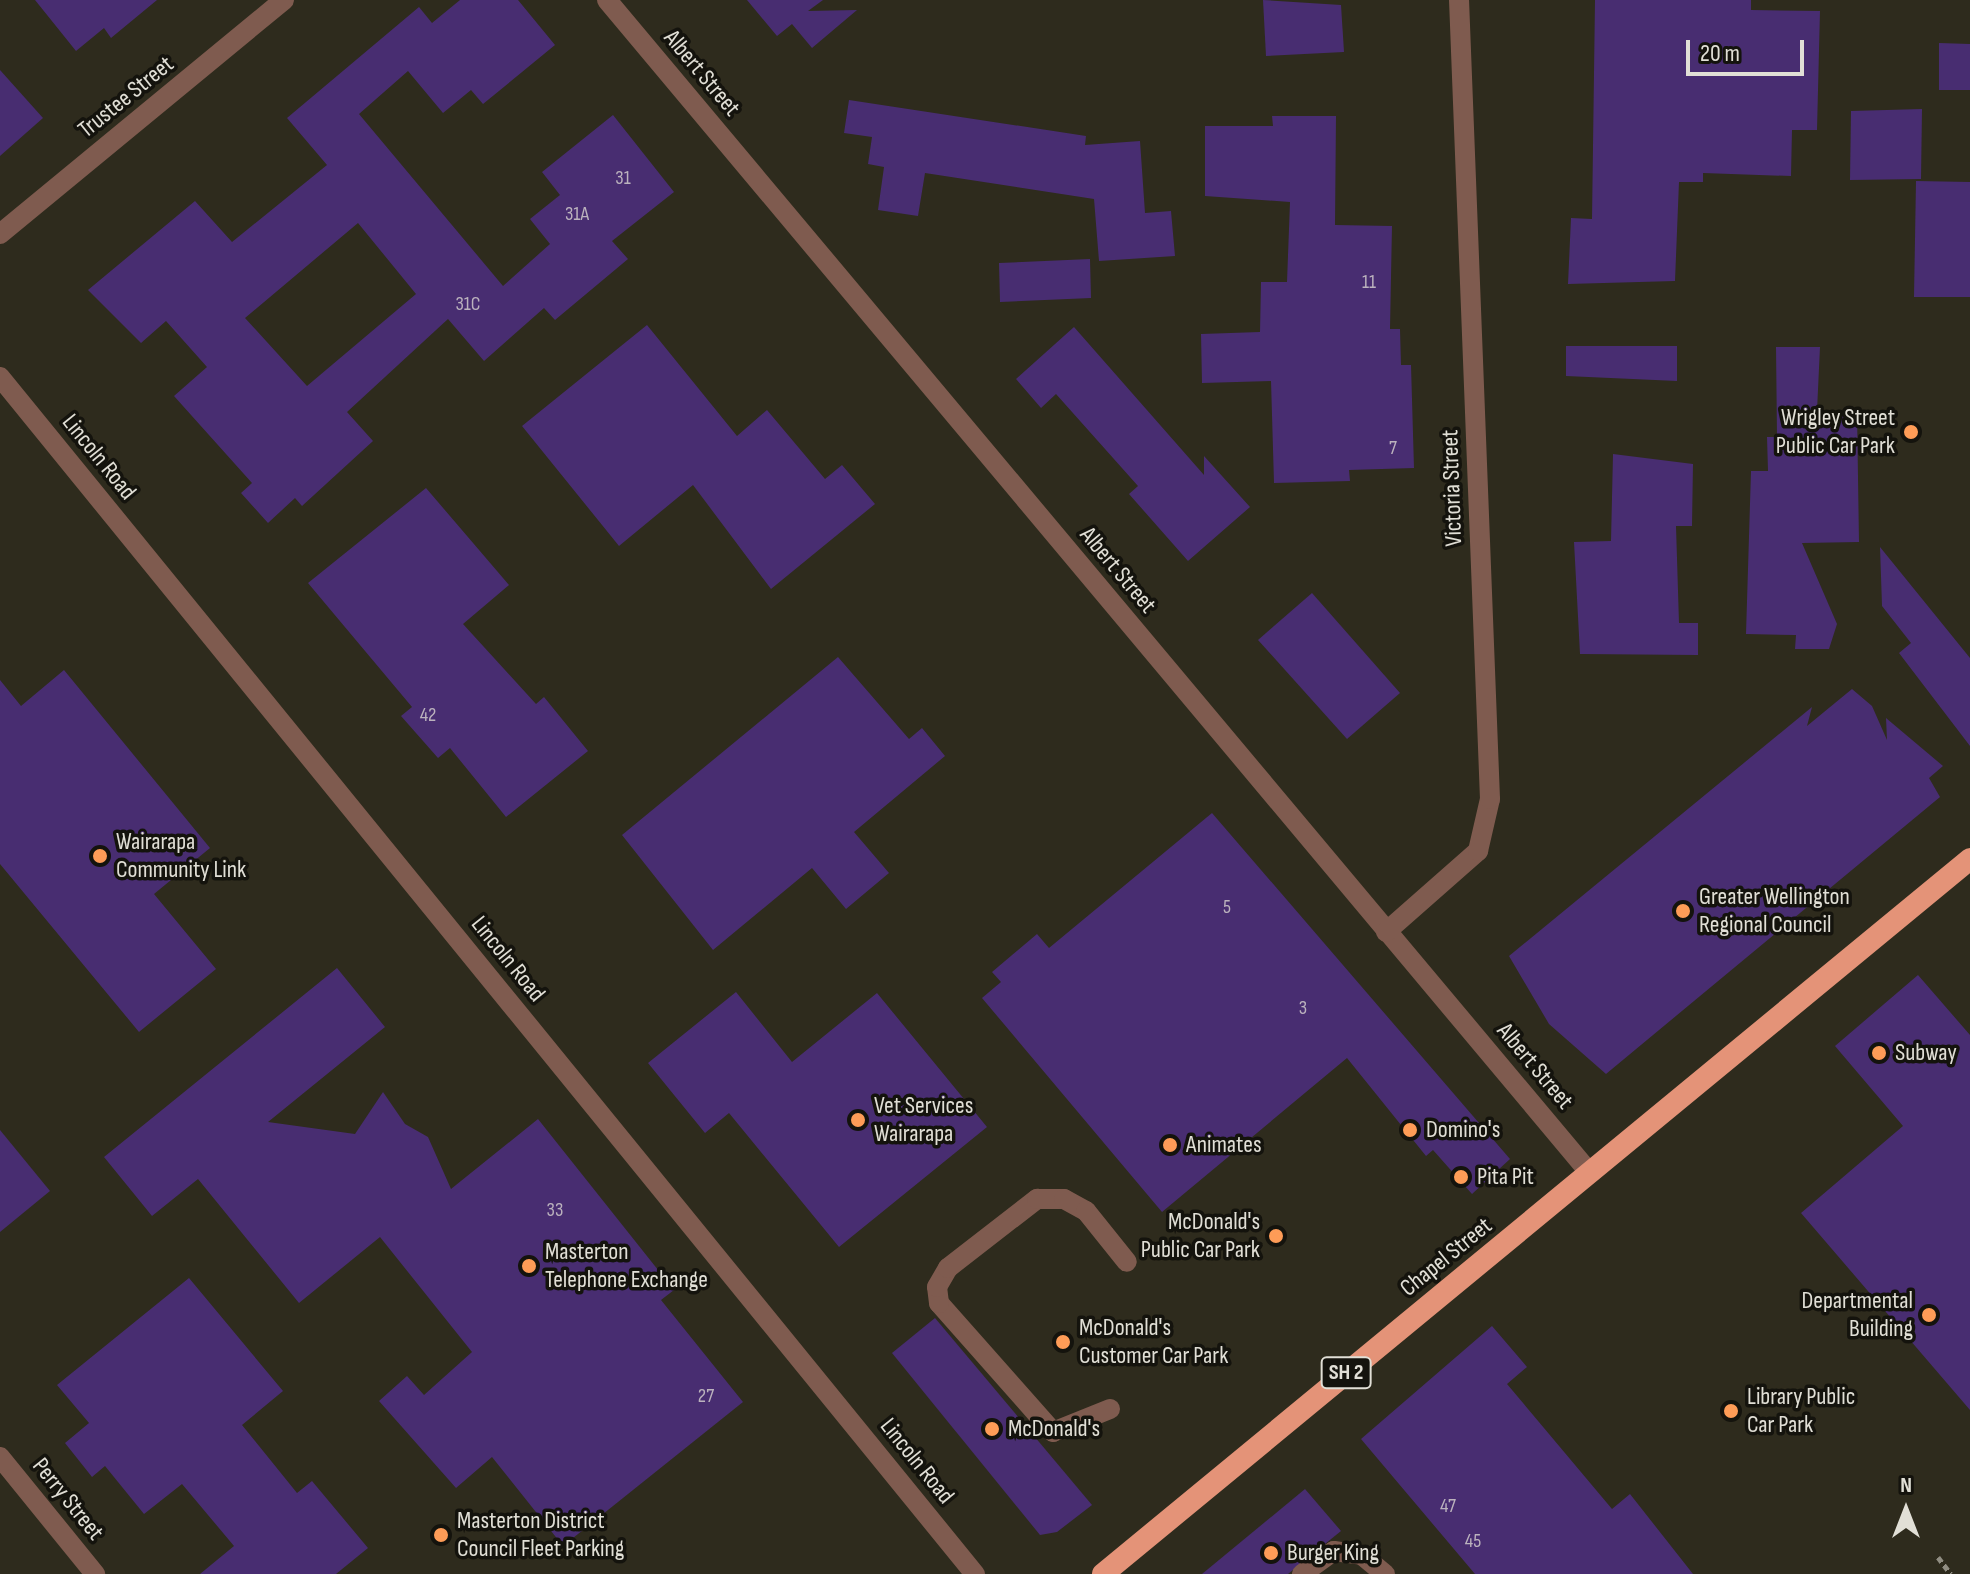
<!DOCTYPE html>
<html>
<head>
<meta charset="utf-8">
<style>
	body { margin:0 }
	#map { position:relative; width:1970px; height:1574px; overflow:hidden; background:#2e2b1d; font-family:"Sofia Sans Condensed",sans-serif }
	div>[style] { position:absolute }
	.building>* { inset:0; background:#482d71 }
	.path>* { height:5px; margin-top:-2.5px; transform-origin:0; background:repeating-linear-gradient(90deg,#908d82 0 6px,transparent 0 10px) }
	.service>* { height:20px; margin:-10px; padding:0 10px; transform-origin:10px; border-radius:10px; background:#7f5b4f }
	.minor>* { height:20px; margin:-10px; padding:0 10px; transform-origin:10px; border-radius:10px; background:#7f5b4f }
	.tertiary>* { height:20px; margin:-10px; padding:0 10px; transform-origin:10px; border-radius:10px; background:#7f5b4f }
	.trunk>* { height:22px; margin:-11px; padding:0 11px; transform-origin:11px; border-radius:11px; background:#e49378 }
	.dots>* { width:22px; height:22px; translate:-50% -50%; box-sizing:border-box; border:4px solid #14130d; border-radius:50% }
	span { translate:-50% -50%; white-space:nowrap; text-align:center; line-height:1.15; -webkit-text-stroke:7px #14130d; paint-order:stroke }
	.number-label { font-size:20px; color:#bbb2bd }
	.number-label span { -webkit-text-stroke-width:0 }
	.shield-label span { padding:2px 6px; background:#14130d; border:2px solid; border-radius:6px; -webkit-text-stroke-width:0 }
	.shield-label { font-size:22px; color:#e1dfd6; font-weight:700 }
	.street-label { font-size:24px; color:#e1dfd6 }
	.poi-label { font-size:24px; color:#e1dfd6 }
	.right { translate:-100% -50%; text-align:right }
	.left { translate:0 -50%; text-align:left }
	.north { position:absolute; left:1866px; top:1470px; width:80px; height:80px; -webkit-text-stroke:6px #14130d; paint-order:stroke; rotate:0deg; font-size:22px; font-weight:700; line-height:32px; text-align:center; color:#e1dfd6 }
	.north::after { content:''; display:block; margin:auto; width:28px; height:36px; background:#e1dfd6; clip-path:polygon(50% 0,100% 100%,50% 72%,0 100%) }
	.scale { position:absolute; left:1686px; top:40px; width:118px; height:36px; box-sizing:border-box; border:4px solid #e1dfd6; border-top:0; padding-left:10px; font-size:24px; line-height:28px; white-space:nowrap; color:#e1dfd6; -webkit-text-stroke:6px #14130d; paint-order:stroke }
</style>
</head>
<body>
<div id="map">
	<div class="building">
		<div style="clip-path:polygon(35px 0,157px 0,111px 38px,104px 28px,76px 51px)"></div>
		<div style="clip-path:polygon(evenodd,460px 0,518px 0,555px 45px,483px 104px,471px 90px,443px 113px,408px 71px,359px 114px,503px 286px,550px 244px,530px 219px,560px 195px,542px 172px,613px 115px,674px 192px,612px 241px,628px 259px,555px 320px,544px 308px,484px 361px,448px 319px,347px 412px,373px 441px,302px 506px,295px 498px,268px 523px,241px 493px,252px 483px,174px 396px,207px 367px,166px 321px,141px 343px,88px 290px,195px 201px,232px 242px,327px 165px,287px 118px,419px 7px,432px 23px,460px 0,358px 223px,416px 294px,307px 386px,245px 318px,358px 223px)"></div>
		<div style="clip-path:polygon(747px 0,823px 0,808px 11px,857px 10px,812px 48px,792px 24px,777px 36px)"></div>
		<div style="clip-path:polygon(1263px 0,1341px 5px,1344px 52px,1266px 56px)"></div>
		<div style="clip-path:polygon(1595px 0,1751px 0,1751px 10px,1820px 11px,1817px 130px,1792px 130px,1791px 176px,1703px 173px,1703px 182px,1679px 182px,1675px 281px,1568px 284px,1571px 218px,1592px 219px)"></div>
		<div style="clip-path:polygon(1939px 43px,1970px 44px,1970px 90px,1939px 90px)"></div>
		<div style="clip-path:polygon(0 70px,43px 118px,0 156px)"></div>
		<div style="clip-path:polygon(849px 100px,1086px 136px,1085px 145px,1140px 141px,1145px 213px,1171px 211px,1175px 256px,1099px 261px,1094px 199px,925px 173px,918px 216px,878px 210px,884px 167px,868px 164px,872px 137px,844px 133px)"></div>
		<div style="clip-path:polygon(1922px 109px,1921px 179px,1850px 180px,1851px 111px)"></div>
		<div style="clip-path:polygon(1272px 116px,1336px 116px,1335px 225px,1392px 226px,1390px 329px,1400px 329px,1401px 365px,1411px 365px,1414px 468px,1349px 470px,1350px 481px,1274px 483px,1271px 381px,1202px 383px,1201px 334px,1260px 332px,1261px 282px,1287px 282px,1290px 202px,1205px 196px,1205px 126px,1273px 126px)"></div>
		<div style="clip-path:polygon(1916px 181px,1970px 182px,1970px 297px,1914px 297px)"></div>
		<div style="clip-path:polygon(1090px 259px,1091px 298px,1000px 302px,999px 263px)"></div>
		<div style="clip-path:polygon(647px 325px,737px 436px,767px 410px,825px 479px,842px 465px,875px 504px,771px 589px,693px 485px,619px 546px,522px 426px)"></div>
		<div style="clip-path:polygon(1074px 327px,1204px 475px,1204px 456px,1250px 507px,1188px 561px,1129px 494px,1138px 486px,1056px 394px,1041px 408px,1016px 379px)"></div>
		<div style="clip-path:polygon(1566px 346px,1677px 346px,1677px 381px,1566px 376px)"></div>
		<div style="clip-path:polygon(1776px 347px,1820px 347px,1817px 411px,1857px 411px,1859px 542px,1802px 543px,1837px 624px,1829px 649px,1795px 649px,1796px 635px,1746px 634px,1751px 471px,1768px 471px,1767px 437px,1777px 437px)"></div>
		<div style="clip-path:polygon(1613px 454px,1693px 464px,1692px 526px,1676px 526px,1679px 623px,1698px 623px,1698px 655px,1580px 654px,1574px 542px,1611px 541px)"></div>
		<div style="clip-path:polygon(426px 488px,509px 585px,463px 624px,536px 704px,544px 697px,588px 751px,506px 817px,450px 748px,438px 758px,401px 716px,412px 707px,308px 583px)"></div>
		<div style="clip-path:polygon(1880px 547px,1970px 658px,1970px 746px,1899px 653px,1911px 643px,1882px 606px)"></div>
		<div style="clip-path:polygon(1312px 593px,1400px 693px,1347px 739px,1258px 640px)"></div>
		<div style="clip-path:polygon(838px 657px,909px 739px,922px 728px,945px 756px,854px 832px,889px 873px,846px 909px,812px 868px,713px 950px,622px 835px)"></div>
		<div style="clip-path:polygon(64px 670px,210px 848px,154px 894px,216px 969px,139px 1032px,0 864px,0 680px,21px 706px)"></div>
		<div style="clip-path:polygon(1852px 689px,1872px 706px,1887px 740px,1886px 718px,1943px 766px,1929px 778px,1940px 797px,1606px 1074px,1549px 1024px,1509px 956px,1812px 707px,1807px 726px)"></div>
		<div style="clip-path:polygon(1212px 813px,1510px 1159px,1472px 1194px,1433px 1150px,1426px 1156px,1347px 1058px,1162px 1212px,982px 998px,1001px 982px,992px 972px,1037px 934px,1049px 948px)"></div>
		<div style="clip-path:polygon(337px 968px,385px 1027px,268px 1122px,355px 1134px,383px 1092px,405px 1124px,428px 1137px,451px 1189px,538px 1119px,674px 1290px,661px 1300px,743px 1402px,563px 1546px,492px 1457px,456px 1488px,379px 1401px,407px 1376px,424px 1395px,472px 1352px,380px 1237px,299px 1303px,198px 1179px,152px 1216px,104px 1157px)"></div>
		<div style="clip-path:polygon(1918px 975px,1970px 1035px,1970px 1410px,1801px 1213px,1903px 1126px,1835px 1046px)"></div>
		<div style="clip-path:polygon(736px 992px,792px 1062px,877px 993px,987px 1127px,839px 1247px,729px 1113px,705px 1133px,648px 1063px)"></div>
		<div style="clip-path:polygon(0 1130px,50px 1191px,0 1232px)"></div>
		<div style="clip-path:polygon(189px 1278px,283px 1391px,242px 1425px,297px 1493px,312px 1481px,368px 1548px,336px 1574px,200px 1574px,234px 1546px,182px 1484px,144px 1514px,105px 1466px,92px 1477px,65px 1443px,89px 1423px,57px 1385px)"></div>
		<div style="clip-path:polygon(935px 1318px,1092px 1505px,1057px 1532px,1040px 1535px,892px 1353px)"></div>
		<div style="clip-path:polygon(1492px 1326px,1527px 1367px,1507px 1384px,1612px 1509px,1630px 1494px,1693px 1574px,1475px 1574px,1361px 1439px)"></div>
		<div style="clip-path:polygon(1305px 1489px,1341px 1531px,1288px 1574px,1202px 1574px)"></div>
	</div>
	<div class="path">
		<div style="left:1938px;top:1557px;width:21px;rotate:53deg"></div>
	</div>
	<div class="service">
		<div style="left:1110px;top:1409px;width:61px;rotate:158deg"></div>
		<div style="left:1053px;top:1432px;width:172px;rotate:-131.5deg"></div>
		<div style="left:939px;top:1303px;width:16px;rotate:-97deg"></div>
		<div style="left:937px;top:1287px;width:22px;rotate:-60deg"></div>
		<div style="left:948px;top:1268px;width:113px;rotate:-37.8deg"></div>
		<div style="left:1037px;top:1199px;width:27px"></div>
		<div style="left:1064px;top:1199px;width:25px;rotate:29deg"></div>
		<div style="left:1086px;top:1211px;width:65px;rotate:51.2deg"></div>
		<div style="left:1302px;top:1574px;width:39px;rotate:-36deg"></div>
		<div style="left:1334px;top:1551px;width:28px;rotate:8deg"></div>
		<div style="left:1362px;top:1555px;width:30px;rotate:40deg"></div>
	</div>
	<div class="minor">
		<div style="left:607px;top:0;width:1530px;rotate:50.04deg"></div>
		<div style="left:0;top:234px;width:368px;rotate:-39.5deg"></div>
		<div style="left:1386px;top:932px;width:123px;rotate:-41.4deg"></div>
		<div style="left:1478px;top:851px;width:53px;rotate:-77deg"></div>
		<div style="left:1490px;top:799px;width:800px;rotate:-92.22deg"></div>
		<div style="left:0;top:1457px;width:151px;rotate:50.9deg"></div>
	</div>
	<div class="tertiary">
		<div style="left:0;top:377px;width:1544px;rotate:50.84deg"></div>
	</div>
	<div class="trunk">
		<div style="left:1103px;top:1574px;width:1124px;rotate:-39.51deg"></div>
	</div>
	<div class="dots">
		<div style="left:1911px;top:432px;background:#fe9c57"></div>
		<div style="left:100px;top:856px;background:#fe9c57"></div>
		<div style="left:1683px;top:911px;background:#fe9c57"></div>
		<div style="left:1879px;top:1053px;background:#fe9c57"></div>
		<div style="left:858px;top:1120px;background:#fe9c57"></div>
		<div style="left:1410px;top:1130px;background:#fe9c57"></div>
		<div style="left:1170px;top:1145px;background:#fe9c57"></div>
		<div style="left:1461px;top:1177px;background:#fe9c57"></div>
		<div style="left:1276px;top:1236px;background:#fe9c57"></div>
		<div style="left:529px;top:1266px;background:#fe9c57"></div>
		<div style="left:1929px;top:1315px;background:#fe9c57"></div>
		<div style="left:1063px;top:1342px;background:#fe9c57"></div>
		<div style="left:1731px;top:1411px;background:#fe9c57"></div>
		<div style="left:992px;top:1429px;background:#fe9c57"></div>
		<div style="left:441px;top:1535px;background:#fe9c57"></div>
		<div style="left:1271px;top:1553px;background:#fe9c57"></div>
	</div>
	<div class="number-label">
		<span style="left:623px;top:178px">31</span>
		<span style="left:577px;top:214px">31A</span>
		<span style="left:1369px;top:282px">11</span>
		<span style="left:468px;top:304px">31C</span>
		<span style="left:1393px;top:448px">7</span>
		<span style="left:428px;top:715px">42</span>
		<span style="left:1227px;top:907px">5</span>
		<span style="left:1303px;top:1008px">3</span>
		<span style="left:555px;top:1210px">33</span>
		<span style="left:706px;top:1396px">27</span>
		<span style="left:1448px;top:1506px">47</span>
		<span style="left:1473px;top:1541px">45</span>
	</div>
	<div class="shield-label">
		<span style="left:1346px;top:1373px">SH 2</span>
	</div>
	<div class="street-label">
		<span style="left:702px;top:73px;rotate:50deg">Albert Street</span>
		<span style="left:126px;top:97px;rotate:-39deg">Trustee Street</span>
		<span style="left:99px;top:457px;rotate:51deg">Lincoln Road</span>
		<span style="left:1452px;top:488px;rotate:-92deg">Victoria Street</span>
		<span style="left:1118px;top:570px;rotate:50deg">Albert Street</span>
		<span style="left:508px;top:959px;rotate:51deg">Lincoln Road</span>
		<span style="left:1535px;top:1066px;rotate:50deg">Albert Street</span>
		<span style="left:1446px;top:1257px;rotate:-39deg">Chapel Street</span>
		<span style="left:917px;top:1461px;rotate:51deg">Lincoln Road</span>
		<span style="left:68px;top:1499px;rotate:51deg">Perry Street</span>
	</div>
	<div class="poi-label">
		<span class="right" style="left:1895px;top:432px">Wrigley Street<br>Public Car Park</span>
		<span class="left" style="left:116px;top:856px">Wairarapa<br>Community Link</span>
		<span class="left" style="left:1699px;top:911px">Greater Wellington<br>Regional Council</span>
		<span class="left" style="left:1895px;top:1053px">Subway</span>
		<span class="left" style="left:874px;top:1120px">Vet Services<br>Wairarapa</span>
		<span class="left" style="left:1426px;top:1130px">Domino's</span>
		<span class="left" style="left:1186px;top:1145px">Animates</span>
		<span class="left" style="left:1477px;top:1177px">Pita Pit</span>
		<span class="right" style="left:1260px;top:1236px">McDonald's<br>Public Car Park</span>
		<span class="left" style="left:545px;top:1266px">Masterton<br>Telephone Exchange</span>
		<span class="right" style="left:1913px;top:1315px">Departmental<br>Building</span>
		<span class="left" style="left:1079px;top:1342px">McDonald's<br>Customer Car Park</span>
		<span class="left" style="left:1747px;top:1411px">Library Public<br>Car Park</span>
		<span class="left" style="left:1008px;top:1429px">McDonald's</span>
		<span class="left" style="left:457px;top:1535px">Masterton District<br>Council Fleet Parking</span>
		<span class="left" style="left:1287px;top:1553px">Burger King</span>
	</div>
	<div class="north">N</div>
	<div class="scale">20 m</div>
</div>
</body>
</html>
